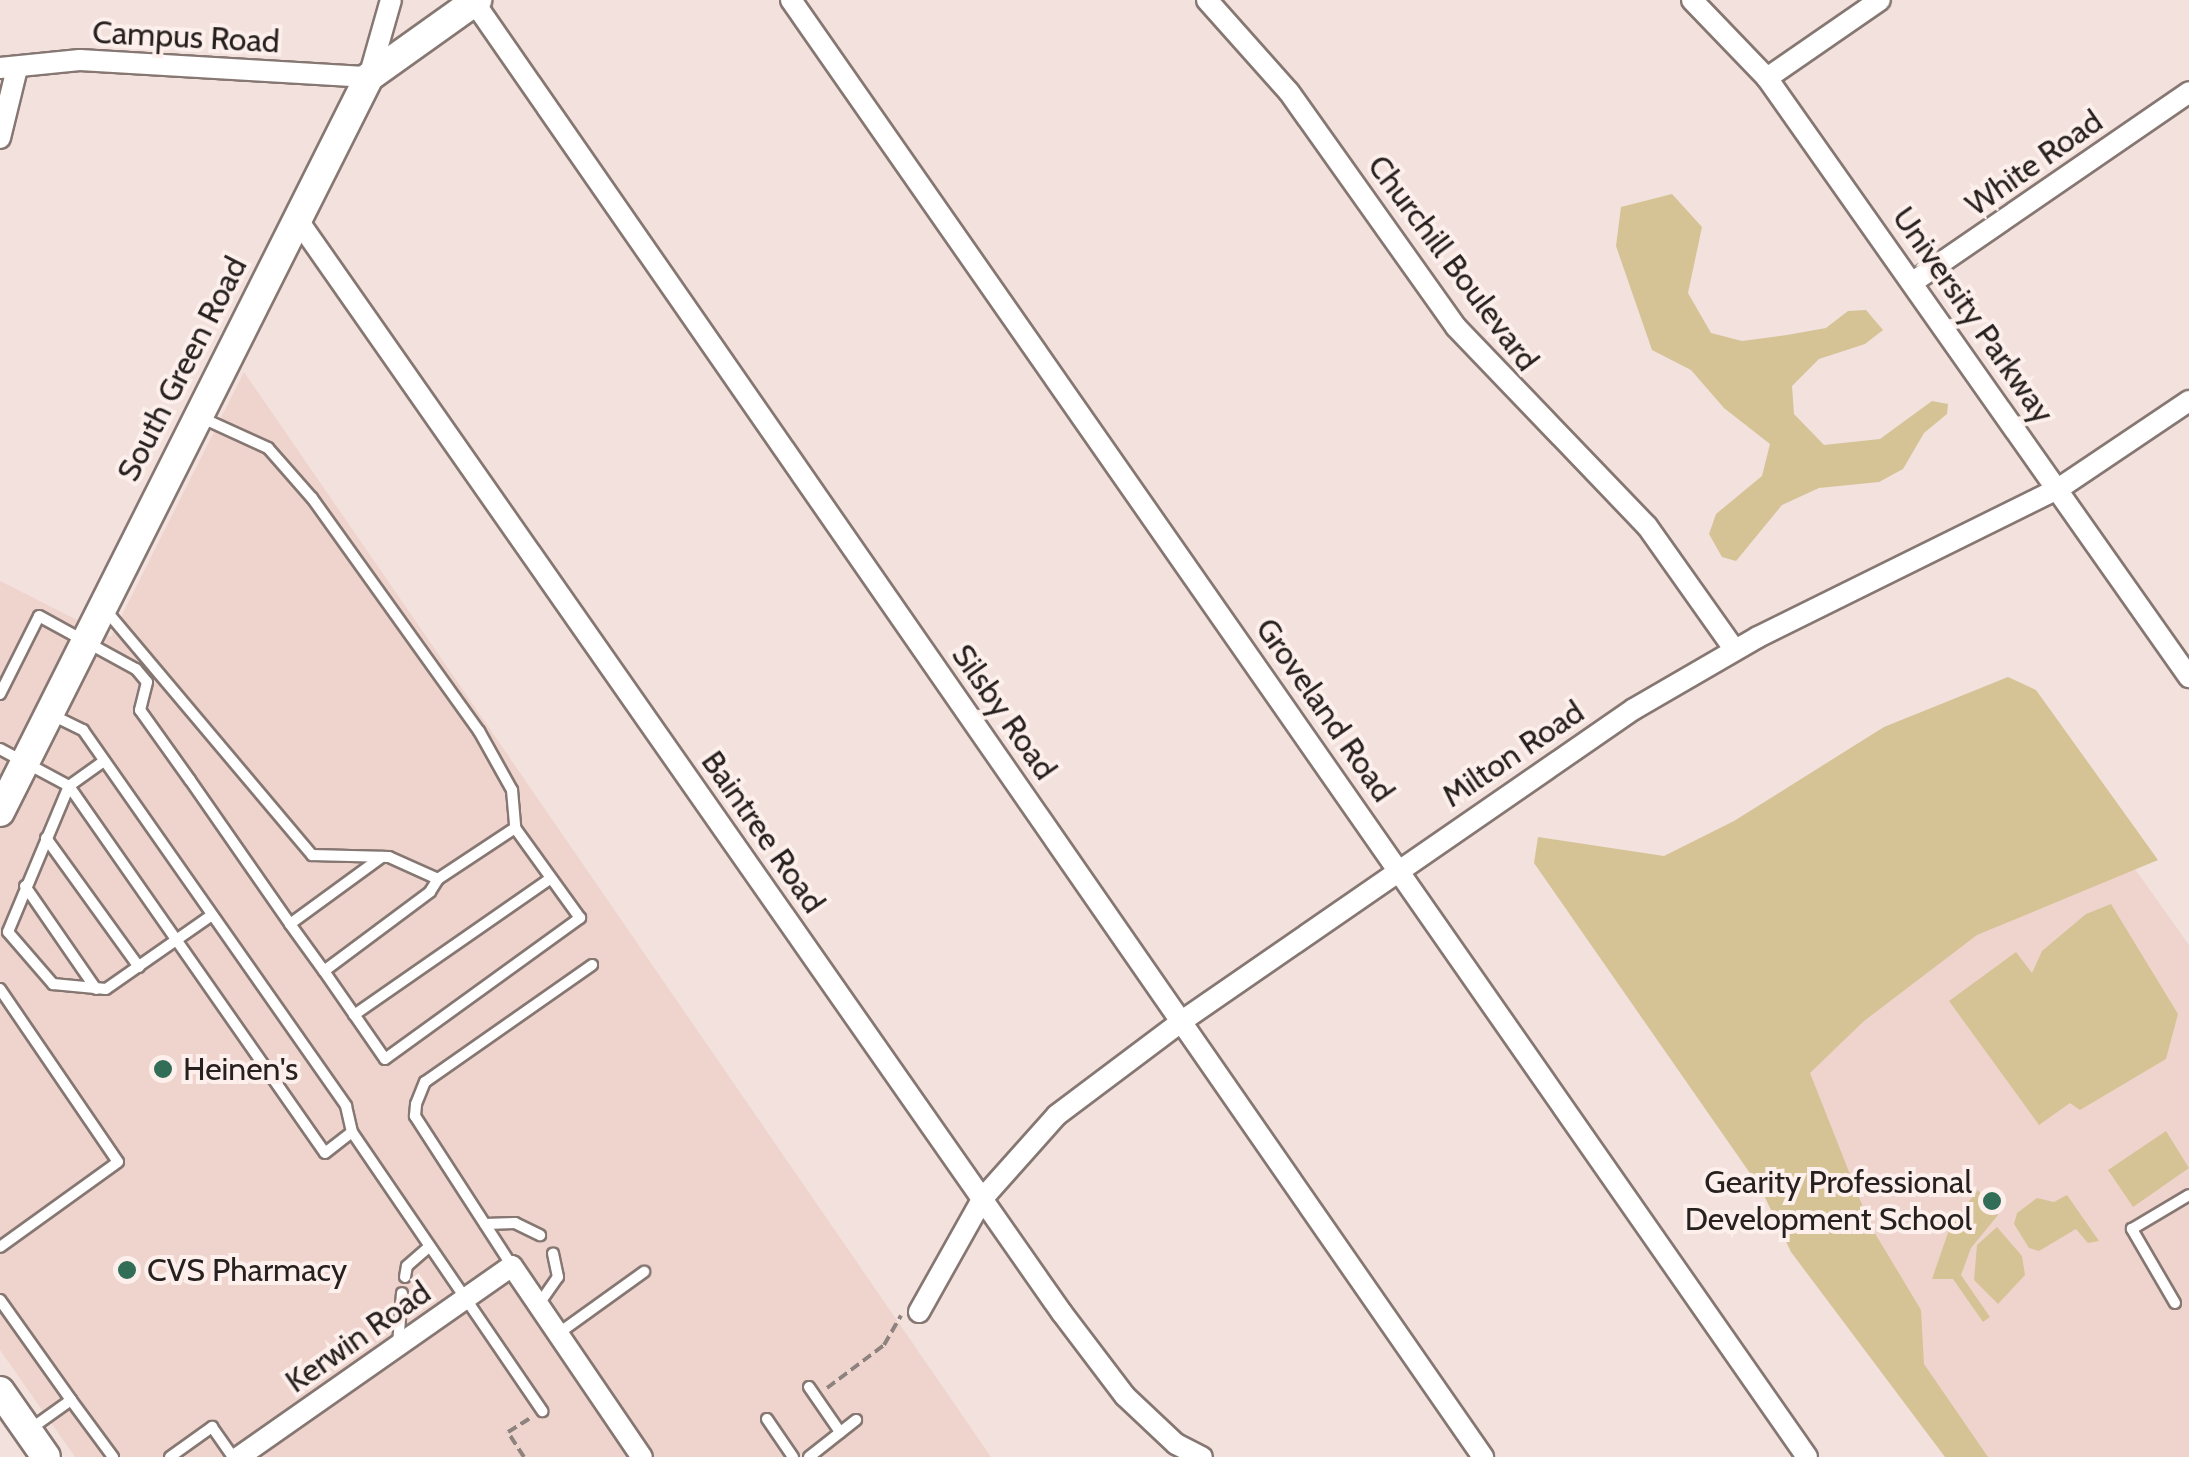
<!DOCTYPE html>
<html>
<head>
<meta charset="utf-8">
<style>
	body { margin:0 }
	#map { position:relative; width:2189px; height:1457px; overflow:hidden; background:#f2e1dc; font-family:Cabin,sans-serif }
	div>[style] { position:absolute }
	.built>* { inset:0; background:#eed4cd }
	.green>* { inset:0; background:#d5c396 }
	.path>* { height:4px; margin-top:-2px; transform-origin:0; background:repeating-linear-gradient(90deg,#8e827f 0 10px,transparent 0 15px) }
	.roads { filter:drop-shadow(2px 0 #867772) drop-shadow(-2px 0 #867772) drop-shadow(0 2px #867772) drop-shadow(0 -2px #867772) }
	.service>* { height:10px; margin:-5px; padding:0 5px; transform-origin:5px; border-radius:5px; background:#fff }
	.minor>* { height:20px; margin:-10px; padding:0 10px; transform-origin:10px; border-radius:10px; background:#fff }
	.secondary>* { height:28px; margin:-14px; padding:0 14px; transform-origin:14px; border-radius:14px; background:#fff }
	.dots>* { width:28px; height:28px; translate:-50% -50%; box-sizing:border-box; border:5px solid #fdefeb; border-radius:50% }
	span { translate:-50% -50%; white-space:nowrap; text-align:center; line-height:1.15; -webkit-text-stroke:8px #fdefeb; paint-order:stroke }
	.street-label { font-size:32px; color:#26201e }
	.poi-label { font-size:32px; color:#26201e }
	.left { translate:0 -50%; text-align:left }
	.right { translate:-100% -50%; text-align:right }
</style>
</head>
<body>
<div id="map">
	<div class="built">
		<div style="clip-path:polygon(244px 372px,991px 1457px,75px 1457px,0 1350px,0 581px,111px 637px)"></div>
		<div style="clip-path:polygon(2011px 695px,2189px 945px,2189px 1457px,1976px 1457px,1604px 930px)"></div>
	</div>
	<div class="green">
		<div style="clip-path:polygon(1672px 194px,1702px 227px,1688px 293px,1711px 333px,1742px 341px,1787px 335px,1826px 328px,1848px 311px,1866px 310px,1883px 330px,1865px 344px,1819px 359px,1792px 386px,1794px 414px,1824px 445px,1880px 439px,1932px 401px,1948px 404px,1947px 414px,1924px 433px,1903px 469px,1879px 482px,1819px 488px,1782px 505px,1736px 561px,1722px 557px,1709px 534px,1716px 514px,1762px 476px,1770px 444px,1724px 408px,1691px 370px,1652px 350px,1616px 246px,1621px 207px)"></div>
		<div style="clip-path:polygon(2008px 677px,2036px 690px,2158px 860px,1977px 935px,1864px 1021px,1810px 1073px,1870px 1225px,1921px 1310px,1924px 1364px,1988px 1457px,1945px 1457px,1791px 1252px,1761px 1189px,1534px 863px,1538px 837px,1664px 856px,1734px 821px,1884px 727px)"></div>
		<div style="clip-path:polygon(2111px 904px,2178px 1014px,2166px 1059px,2080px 1110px,2070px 1103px,2039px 1125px,1949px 1001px,2016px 952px,2032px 973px,2042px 951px,2086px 914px)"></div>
		<div style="clip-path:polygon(2166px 1131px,2189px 1168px,2133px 1207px,2108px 1170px)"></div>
		<div style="clip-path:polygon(1978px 1190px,1998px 1215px,1971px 1248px,1961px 1275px,1990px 1317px,1983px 1322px,1953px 1279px,1932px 1279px,1951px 1224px)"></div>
		<div style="clip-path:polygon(2067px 1195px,2099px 1241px,2088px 1243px,2076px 1229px,2039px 1251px,2029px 1248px,2014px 1224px,2017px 1213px,2037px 1198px,2054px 1202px)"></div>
		<div style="clip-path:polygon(1997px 1227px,2022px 1256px,2025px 1275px,1998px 1304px,1974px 1280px,1977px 1245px)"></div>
	</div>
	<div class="path">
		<div style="left:827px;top:1388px;width:71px;rotate:-37deg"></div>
		<div style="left:884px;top:1345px;width:34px;rotate:-60deg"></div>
		<div style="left:524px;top:1457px;width:30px;rotate:-123deg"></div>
		<div style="left:508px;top:1432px;width:25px;rotate:-32deg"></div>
	</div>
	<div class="roads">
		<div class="service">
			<div style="left:200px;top:417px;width:75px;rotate:24.5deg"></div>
			<div style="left:268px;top:448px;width:67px;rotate:48.7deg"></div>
			<div style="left:312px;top:498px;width:287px;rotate:54.4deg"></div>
			<div style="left:479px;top:731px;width:68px;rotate:60.8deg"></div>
			<div style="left:512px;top:790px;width:38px;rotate:85deg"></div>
			<div style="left:104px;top:608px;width:323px;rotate:49.9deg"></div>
			<div style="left:312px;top:855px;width:77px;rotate:1.5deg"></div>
			<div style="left:389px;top:857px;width:54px;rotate:24.2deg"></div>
			<div style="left:0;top:694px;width:87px;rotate:-63.4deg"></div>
			<div style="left:39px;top:616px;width:111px;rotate:28.7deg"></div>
			<div style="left:136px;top:669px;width:17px;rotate:50deg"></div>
			<div style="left:147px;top:682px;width:29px;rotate:104deg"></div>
			<div style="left:140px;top:710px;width:86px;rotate:54.5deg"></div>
			<div style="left:190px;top:780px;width:175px;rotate:55.2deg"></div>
			<div style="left:290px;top:924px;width:58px;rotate:54.1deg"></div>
			<div style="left:324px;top:971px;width:107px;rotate:55.3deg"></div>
			<div style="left:385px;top:1059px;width:241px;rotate:-35.9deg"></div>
			<div style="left:580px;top:918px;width:111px;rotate:-125.8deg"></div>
			<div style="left:515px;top:828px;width:92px;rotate:146.5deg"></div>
			<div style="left:438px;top:879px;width:15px;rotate:122deg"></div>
			<div style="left:430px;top:892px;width:132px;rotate:143.3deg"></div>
			<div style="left:50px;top:714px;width:37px;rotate:26deg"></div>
			<div style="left:83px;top:730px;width:459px;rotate:55deg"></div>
			<div style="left:346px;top:1106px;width:27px;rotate:77deg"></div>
			<div style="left:352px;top:1132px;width:338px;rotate:55.7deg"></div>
			<div style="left:0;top:749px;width:78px;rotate:28.2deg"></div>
			<div style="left:69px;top:786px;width:447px;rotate:55.1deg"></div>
			<div style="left:325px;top:1153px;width:34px;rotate:-38deg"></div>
			<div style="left:104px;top:761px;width:43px;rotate:144.5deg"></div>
			<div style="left:69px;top:786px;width:158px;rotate:112.7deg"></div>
			<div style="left:8px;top:932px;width:69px;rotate:49.1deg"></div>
			<div style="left:53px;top:984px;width:53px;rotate:5.4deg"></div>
			<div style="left:106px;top:989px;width:129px;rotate:-34.9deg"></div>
			<div style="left:46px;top:838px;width:159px;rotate:54.2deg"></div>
			<div style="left:25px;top:886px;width:125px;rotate:55.4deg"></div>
			<div style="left:290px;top:924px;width:114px;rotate:-36.1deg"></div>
			<div style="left:0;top:989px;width:209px;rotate:55.7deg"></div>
			<div style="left:118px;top:1162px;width:145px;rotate:144.2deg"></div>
			<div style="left:354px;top:1015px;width:239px;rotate:-34.8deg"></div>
			<div style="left:485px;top:1224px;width:30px;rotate:-2deg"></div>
			<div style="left:515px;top:1223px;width:28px;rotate:26deg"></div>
			<div style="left:512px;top:1266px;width:179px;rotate:-122.9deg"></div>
			<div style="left:415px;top:1116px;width:12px;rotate:-85deg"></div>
			<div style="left:416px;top:1104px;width:24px;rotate:-68deg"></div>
			<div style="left:425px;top:1082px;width:204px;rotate:-35deg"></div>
			<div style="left:405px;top:1277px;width:11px;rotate:-80deg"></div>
			<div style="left:407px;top:1266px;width:30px;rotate:-41deg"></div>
			<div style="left:0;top:1300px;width:123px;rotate:54.6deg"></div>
			<div style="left:71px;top:1400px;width:52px;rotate:144.5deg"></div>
			<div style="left:2175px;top:1303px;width:86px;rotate:-120.2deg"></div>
			<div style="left:2132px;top:1229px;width:66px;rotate:-30.8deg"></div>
			<div style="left:539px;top:1304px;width:33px;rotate:-55deg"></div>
			<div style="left:558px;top:1277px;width:24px;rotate:-102deg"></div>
			<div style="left:559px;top:1333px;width:105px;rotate:-35.7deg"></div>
			<div style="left:398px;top:1345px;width:52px;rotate:-85.6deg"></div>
			<div style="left:809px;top:1387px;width:55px;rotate:55.4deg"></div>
			<div style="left:71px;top:1400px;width:71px;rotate:53.6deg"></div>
			<div style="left:767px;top:1419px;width:46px;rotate:55.6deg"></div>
			<div style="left:170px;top:1457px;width:52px;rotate:-35.5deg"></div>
			<div style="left:212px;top:1427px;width:37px;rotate:55deg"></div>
			<div style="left:809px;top:1457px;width:60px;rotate:-38.2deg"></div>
		</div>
		<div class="minor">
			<div style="left:791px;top:0;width:1776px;rotate:55.11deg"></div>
			<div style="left:1207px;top:0;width:123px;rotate:48.3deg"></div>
			<div style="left:1289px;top:92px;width:288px;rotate:54.6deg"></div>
			<div style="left:1456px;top:327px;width:276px;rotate:46.2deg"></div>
			<div style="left:1647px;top:526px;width:151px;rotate:54.7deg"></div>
			<div style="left:1692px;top:0;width:108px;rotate:46.1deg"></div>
			<div style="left:1767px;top:78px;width:733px;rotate:54.84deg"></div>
			<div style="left:474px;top:2px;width:1771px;rotate:55.26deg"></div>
			<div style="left:0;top:68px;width:80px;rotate:-5.7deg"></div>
			<div style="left:80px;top:60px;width:289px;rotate:3.4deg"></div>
			<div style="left:369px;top:77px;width:80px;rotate:-74.1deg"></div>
			<div style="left:1767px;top:78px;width:137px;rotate:-34.6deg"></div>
			<div style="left:0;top:138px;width:72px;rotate:-76.3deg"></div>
			<div style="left:297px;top:219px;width:1335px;rotate:55.04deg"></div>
			<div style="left:1062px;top:1313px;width:104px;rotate:52.8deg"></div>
			<div style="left:1125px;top:1396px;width:70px;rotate:43.3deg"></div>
			<div style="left:1176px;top:1444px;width:29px;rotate:27deg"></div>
			<div style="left:1913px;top:282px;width:335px;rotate:-34.5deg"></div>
			<div style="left:919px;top:1312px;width:131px;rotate:-60.7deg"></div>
			<div style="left:983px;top:1198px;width:111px;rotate:-48.3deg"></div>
			<div style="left:1057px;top:1115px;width:156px;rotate:-36.9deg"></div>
			<div style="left:1182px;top:1021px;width:549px;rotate:-34.62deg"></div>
			<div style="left:1634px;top:709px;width:143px;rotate:-30.1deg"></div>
			<div style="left:1758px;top:637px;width:335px;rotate:-26.3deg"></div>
			<div style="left:2058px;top:489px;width:158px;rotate:-33.9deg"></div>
			<div style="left:239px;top:1457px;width:333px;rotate:-35deg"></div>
			<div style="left:512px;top:1266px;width:231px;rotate:55.8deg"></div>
		</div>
		<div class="secondary">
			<div style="left:0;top:812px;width:822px;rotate:-63.34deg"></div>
			<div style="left:369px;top:77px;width:133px;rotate:-35.5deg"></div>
			<div style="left:0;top:1391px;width:80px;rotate:55.1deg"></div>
		</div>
	</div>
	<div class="dots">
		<div style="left:163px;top:1069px;background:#326d57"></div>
		<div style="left:1992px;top:1201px;background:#326d57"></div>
		<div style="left:127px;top:1270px;background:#326d57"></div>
	</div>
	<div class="street-label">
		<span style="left:186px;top:37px;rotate:3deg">Campus Road</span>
		<span style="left:2034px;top:163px;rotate:-35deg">White Road</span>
		<span style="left:1453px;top:263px;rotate:53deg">Churchill Boulevard</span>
		<span style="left:1973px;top:315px;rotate:55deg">University Parkway</span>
		<span style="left:182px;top:369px;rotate:-63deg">South Green Road</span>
		<span style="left:1325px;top:710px;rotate:55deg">Groveland Road</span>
		<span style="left:1004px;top:712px;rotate:55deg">Silsby Road</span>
		<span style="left:1513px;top:754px;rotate:-34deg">Milton Road</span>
		<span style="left:763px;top:832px;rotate:55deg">Baintree Road</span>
		<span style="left:358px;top:1337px;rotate:-35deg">Kerwin Road</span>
	</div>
	<div class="poi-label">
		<span class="left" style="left:183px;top:1069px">Heinen's</span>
		<span class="right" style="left:1972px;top:1201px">Gearity Professional<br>Development School</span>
		<span class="left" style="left:147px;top:1270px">CVS Pharmacy</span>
	</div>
</div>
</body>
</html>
